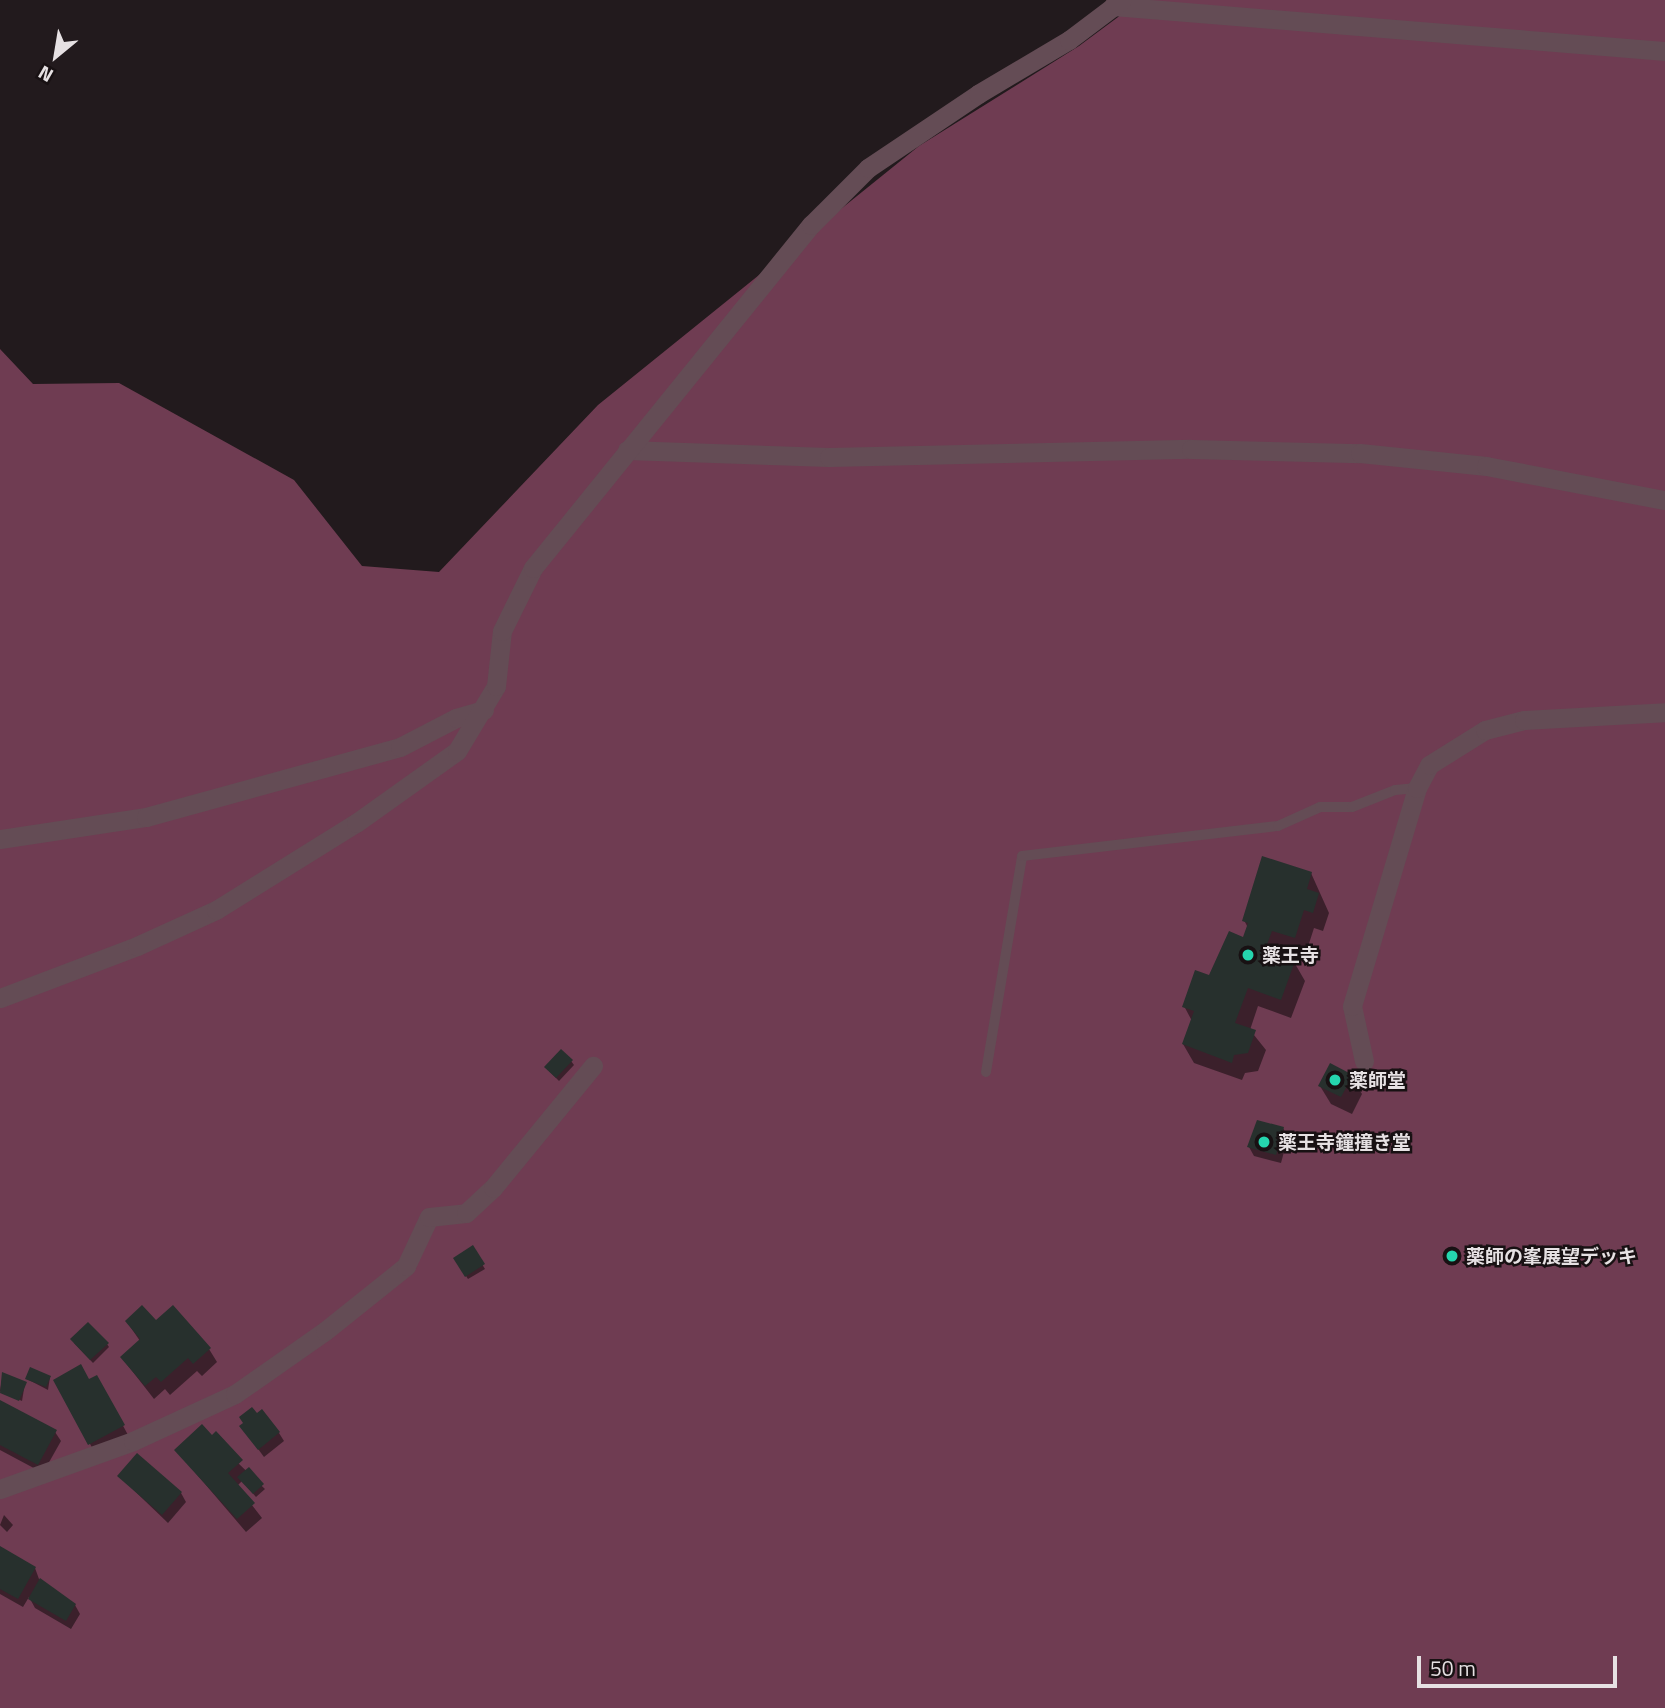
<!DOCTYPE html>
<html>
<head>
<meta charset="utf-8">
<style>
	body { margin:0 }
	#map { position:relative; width:1665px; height:1708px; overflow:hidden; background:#221a1d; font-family:"Titillium Web","Noto Sans JP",sans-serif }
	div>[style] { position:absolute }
	.forest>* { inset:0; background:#6f3c52 }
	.shadow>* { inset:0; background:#0007 }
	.building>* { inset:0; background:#27302d }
	.service>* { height:10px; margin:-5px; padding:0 5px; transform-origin:5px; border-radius:5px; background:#644c55 }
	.minor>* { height:19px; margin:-9.5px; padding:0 9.5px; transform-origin:9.5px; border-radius:9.5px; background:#644c55 }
	.dots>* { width:19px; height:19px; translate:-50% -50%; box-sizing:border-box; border:4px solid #181113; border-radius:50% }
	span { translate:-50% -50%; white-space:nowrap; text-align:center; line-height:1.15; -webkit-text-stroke:5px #181113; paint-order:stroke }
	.poi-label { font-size:19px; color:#e6e1e3; font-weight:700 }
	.left { translate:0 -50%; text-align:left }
	.north { position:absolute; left:21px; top:21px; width:70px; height:70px; -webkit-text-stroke:5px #181113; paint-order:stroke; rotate:210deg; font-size:19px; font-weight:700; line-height:28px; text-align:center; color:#e6e1e3 }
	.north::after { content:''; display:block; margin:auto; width:24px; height:32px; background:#e6e1e3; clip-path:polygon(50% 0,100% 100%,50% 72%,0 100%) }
	.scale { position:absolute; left:1417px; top:1656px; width:200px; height:32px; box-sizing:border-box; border:4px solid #e6e1e3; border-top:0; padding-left:9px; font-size:21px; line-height:24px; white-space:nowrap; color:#e6e1e3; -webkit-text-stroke:5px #181113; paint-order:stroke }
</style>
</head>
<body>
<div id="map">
	<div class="forest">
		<div style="clip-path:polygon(1141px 0,1665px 0,1665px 1708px,0 1708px,0 349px,33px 384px,119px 383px,294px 480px,362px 566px,439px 572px,598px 405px,919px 146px,1079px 46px)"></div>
	</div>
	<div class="shadow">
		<div style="clip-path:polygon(1311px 873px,1329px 913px,1323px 931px,1314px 928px,1305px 956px,1283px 948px,1280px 957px,1294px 962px,1305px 981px,1291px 1018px,1258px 1006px,1250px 1030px,1266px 1050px,1258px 1071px,1245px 1073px,1242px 1080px,1194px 1063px,1183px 1044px,1192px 1021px,1184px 1006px,1244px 939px,1248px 928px,1244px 920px)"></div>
		<div style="clip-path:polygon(571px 1061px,574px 1065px,559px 1081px,549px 1071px)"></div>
		<div style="clip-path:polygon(1351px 1076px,1362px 1094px,1352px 1114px,1331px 1104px,1320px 1086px)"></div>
		<div style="clip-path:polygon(1283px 1128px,1288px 1137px,1281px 1163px,1254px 1156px,1249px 1147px)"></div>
		<div style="clip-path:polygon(472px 1248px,485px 1269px,468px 1279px,455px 1259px)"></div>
		<div style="clip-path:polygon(127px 1322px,156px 1323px,209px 1349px,217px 1362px,202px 1376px,197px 1371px,170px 1395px,165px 1389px,154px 1399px,122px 1358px,140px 1341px)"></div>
		<div style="clip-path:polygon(74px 1343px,107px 1344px,109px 1347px,93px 1363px)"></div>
		<div style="clip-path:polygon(3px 1374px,25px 1383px,22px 1401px,0 1391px)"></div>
		<div style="clip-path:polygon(50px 1377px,48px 1390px,27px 1379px)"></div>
		<div style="clip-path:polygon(97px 1377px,128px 1435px,95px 1453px,55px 1380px,89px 1382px)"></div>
		<div style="clip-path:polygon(0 1402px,55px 1432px,61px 1441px,43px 1473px,0 1450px)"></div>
		<div style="clip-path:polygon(241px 1426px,279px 1433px,284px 1441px,264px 1457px)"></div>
		<div style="clip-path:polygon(212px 1438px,265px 1489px,256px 1497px,242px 1481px,237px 1486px,262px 1518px,246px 1532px,176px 1450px)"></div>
		<div style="clip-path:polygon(119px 1476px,181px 1493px,186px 1502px,168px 1523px)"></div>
		<div style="clip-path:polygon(4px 1515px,13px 1525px,7px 1532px,0 1525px)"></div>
		<div style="clip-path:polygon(0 1548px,35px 1568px,39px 1579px,75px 1605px,80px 1614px,71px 1629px,35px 1608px,29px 1597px,23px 1607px,0 1594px)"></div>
	</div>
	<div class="building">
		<div style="clip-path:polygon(1262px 856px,1312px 872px,1307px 889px,1319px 893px,1313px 913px,1304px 910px,1295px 938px,1272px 931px,1265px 950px,1295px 961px,1281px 1000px,1248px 988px,1235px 1023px,1256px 1030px,1248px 1053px,1234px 1055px,1232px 1063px,1182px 1044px,1194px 1011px,1182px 1007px,1195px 970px,1209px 975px,1229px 931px,1243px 937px,1248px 923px,1242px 921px)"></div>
		<div style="clip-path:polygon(561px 1049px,573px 1060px,556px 1078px,544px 1067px)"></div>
		<div style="clip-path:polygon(1330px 1063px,1353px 1075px,1341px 1097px,1318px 1086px)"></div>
		<div style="clip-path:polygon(1257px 1120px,1284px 1127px,1276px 1155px,1247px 1147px)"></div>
		<div style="clip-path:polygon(473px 1245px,485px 1264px,465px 1277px,453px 1258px)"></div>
		<div style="clip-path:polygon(142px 1305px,156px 1320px,173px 1305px,211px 1348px,193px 1364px,188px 1358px,161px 1382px,156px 1377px,145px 1386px,120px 1357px,140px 1339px,125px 1321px)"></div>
		<div style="clip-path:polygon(88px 1322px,109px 1343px,90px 1360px,70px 1339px)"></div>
		<div style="clip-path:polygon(81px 1364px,89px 1379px,97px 1375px,125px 1425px,88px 1445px,53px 1380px)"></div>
		<div style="clip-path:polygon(30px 1367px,51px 1376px,46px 1387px,25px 1379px)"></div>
		<div style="clip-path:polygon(2px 1372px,27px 1382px,19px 1401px,0 1393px)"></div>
		<div style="clip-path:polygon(0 1400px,57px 1430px,38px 1465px,0 1445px)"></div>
		<div style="clip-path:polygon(252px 1407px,257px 1413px,262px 1409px,280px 1432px,258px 1450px,239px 1426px,243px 1423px,239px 1417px)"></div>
		<div style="clip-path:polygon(202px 1424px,212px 1435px,216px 1431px,243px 1460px,228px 1473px,255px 1503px,237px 1519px,174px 1450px)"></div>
		<div style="clip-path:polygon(137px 1453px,182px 1492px,162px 1515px,117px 1476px)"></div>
		<div style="clip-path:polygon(249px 1467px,264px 1484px,253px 1494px,237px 1477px)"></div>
		<div style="clip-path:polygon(0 1546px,36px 1567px,18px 1599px,0 1589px)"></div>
		<div style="clip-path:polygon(40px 1578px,76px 1604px,66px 1621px,28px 1599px)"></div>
	</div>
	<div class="service">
		<div style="left:986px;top:1072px;width:219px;rotate:-80.5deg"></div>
		<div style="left:1022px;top:856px;width:258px;rotate:-6.7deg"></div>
		<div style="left:1278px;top:826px;width:46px;rotate:-24.3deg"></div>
		<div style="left:1320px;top:807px;width:32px"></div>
		<div style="left:1352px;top:807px;width:46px;rotate:-21.6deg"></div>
		<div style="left:1395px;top:790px;width:22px;rotate:-5deg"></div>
	</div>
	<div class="minor">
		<div style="left:1113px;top:6px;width:554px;rotate:4.66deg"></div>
		<div style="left:627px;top:450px;width:202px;rotate:2deg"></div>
		<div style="left:829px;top:457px;width:362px;rotate:-1.3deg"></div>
		<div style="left:1191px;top:449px;width:169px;rotate:1.4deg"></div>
		<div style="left:1360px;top:453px;width:127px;rotate:5.9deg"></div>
		<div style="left:1486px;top:466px;width:182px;rotate:10.8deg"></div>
		<div style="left:0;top:839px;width:148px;rotate:-8.6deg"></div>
		<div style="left:146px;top:817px;width:263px;rotate:-15.4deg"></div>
		<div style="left:400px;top:747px;width:63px;rotate:-27.4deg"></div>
		<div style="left:456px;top:718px;width:29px;rotate:-16deg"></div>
		<div style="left:0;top:998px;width:147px;rotate:-20.8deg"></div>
		<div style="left:137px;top:946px;width:87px;rotate:-24.5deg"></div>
		<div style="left:216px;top:910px;width:165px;rotate:-31.9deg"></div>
		<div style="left:356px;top:823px;width:124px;rotate:-35.5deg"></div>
		<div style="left:457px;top:751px;width:76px;rotate:-59deg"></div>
		<div style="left:496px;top:686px;width:55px;rotate:-83.8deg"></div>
		<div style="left:502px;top:631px;width:70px;rotate:-63.8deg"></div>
		<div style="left:533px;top:568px;width:442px;rotate:-51deg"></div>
		<div style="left:811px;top:225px;width:81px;rotate:-45deg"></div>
		<div style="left:868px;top:168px;width:133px;rotate:-33.9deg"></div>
		<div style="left:978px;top:94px;width:106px;rotate:-30.7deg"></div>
		<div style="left:1069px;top:40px;width:66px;rotate:-37deg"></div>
		<div style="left:1364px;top:1061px;width:56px;rotate:-102.3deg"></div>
		<div style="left:1352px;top:1006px;width:227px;rotate:-73.4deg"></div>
		<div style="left:1417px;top:788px;width:26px;rotate:-62deg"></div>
		<div style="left:1429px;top:765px;width:66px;rotate:-32deg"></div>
		<div style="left:1485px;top:730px;width:40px;rotate:-14.4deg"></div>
		<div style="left:1524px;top:720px;width:141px;rotate:-3.2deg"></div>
		<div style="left:0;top:1489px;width:141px;rotate:-19.8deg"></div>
		<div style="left:133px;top:1441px;width:112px;rotate:-24.7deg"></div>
		<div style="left:235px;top:1394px;width:110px;rotate:-35deg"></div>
		<div style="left:325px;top:1331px;width:104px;rotate:-38.7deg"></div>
		<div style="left:406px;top:1266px;width:54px;rotate:-64.9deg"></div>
		<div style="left:429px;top:1217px;width:37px;rotate:-6deg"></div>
		<div style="left:466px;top:1213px;width:37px;rotate:-43deg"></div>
		<div style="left:493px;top:1188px;width:158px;rotate:-50.7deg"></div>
	</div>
	<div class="dots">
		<div style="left:1248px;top:955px;background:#25d5ae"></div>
		<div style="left:1335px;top:1080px;background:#25d5ae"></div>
		<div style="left:1264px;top:1142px;background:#25d5ae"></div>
		<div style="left:1452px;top:1256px;background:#25d5ae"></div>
	</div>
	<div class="poi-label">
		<span class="left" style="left:1262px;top:955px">薬王寺</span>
		<span class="left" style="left:1349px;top:1080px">薬師堂</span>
		<span class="left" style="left:1278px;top:1142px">薬王寺鐘撞き堂</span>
		<span class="left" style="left:1466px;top:1256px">薬師の峯展望デッキ</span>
	</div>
	<div class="north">N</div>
	<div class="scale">50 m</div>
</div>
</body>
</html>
